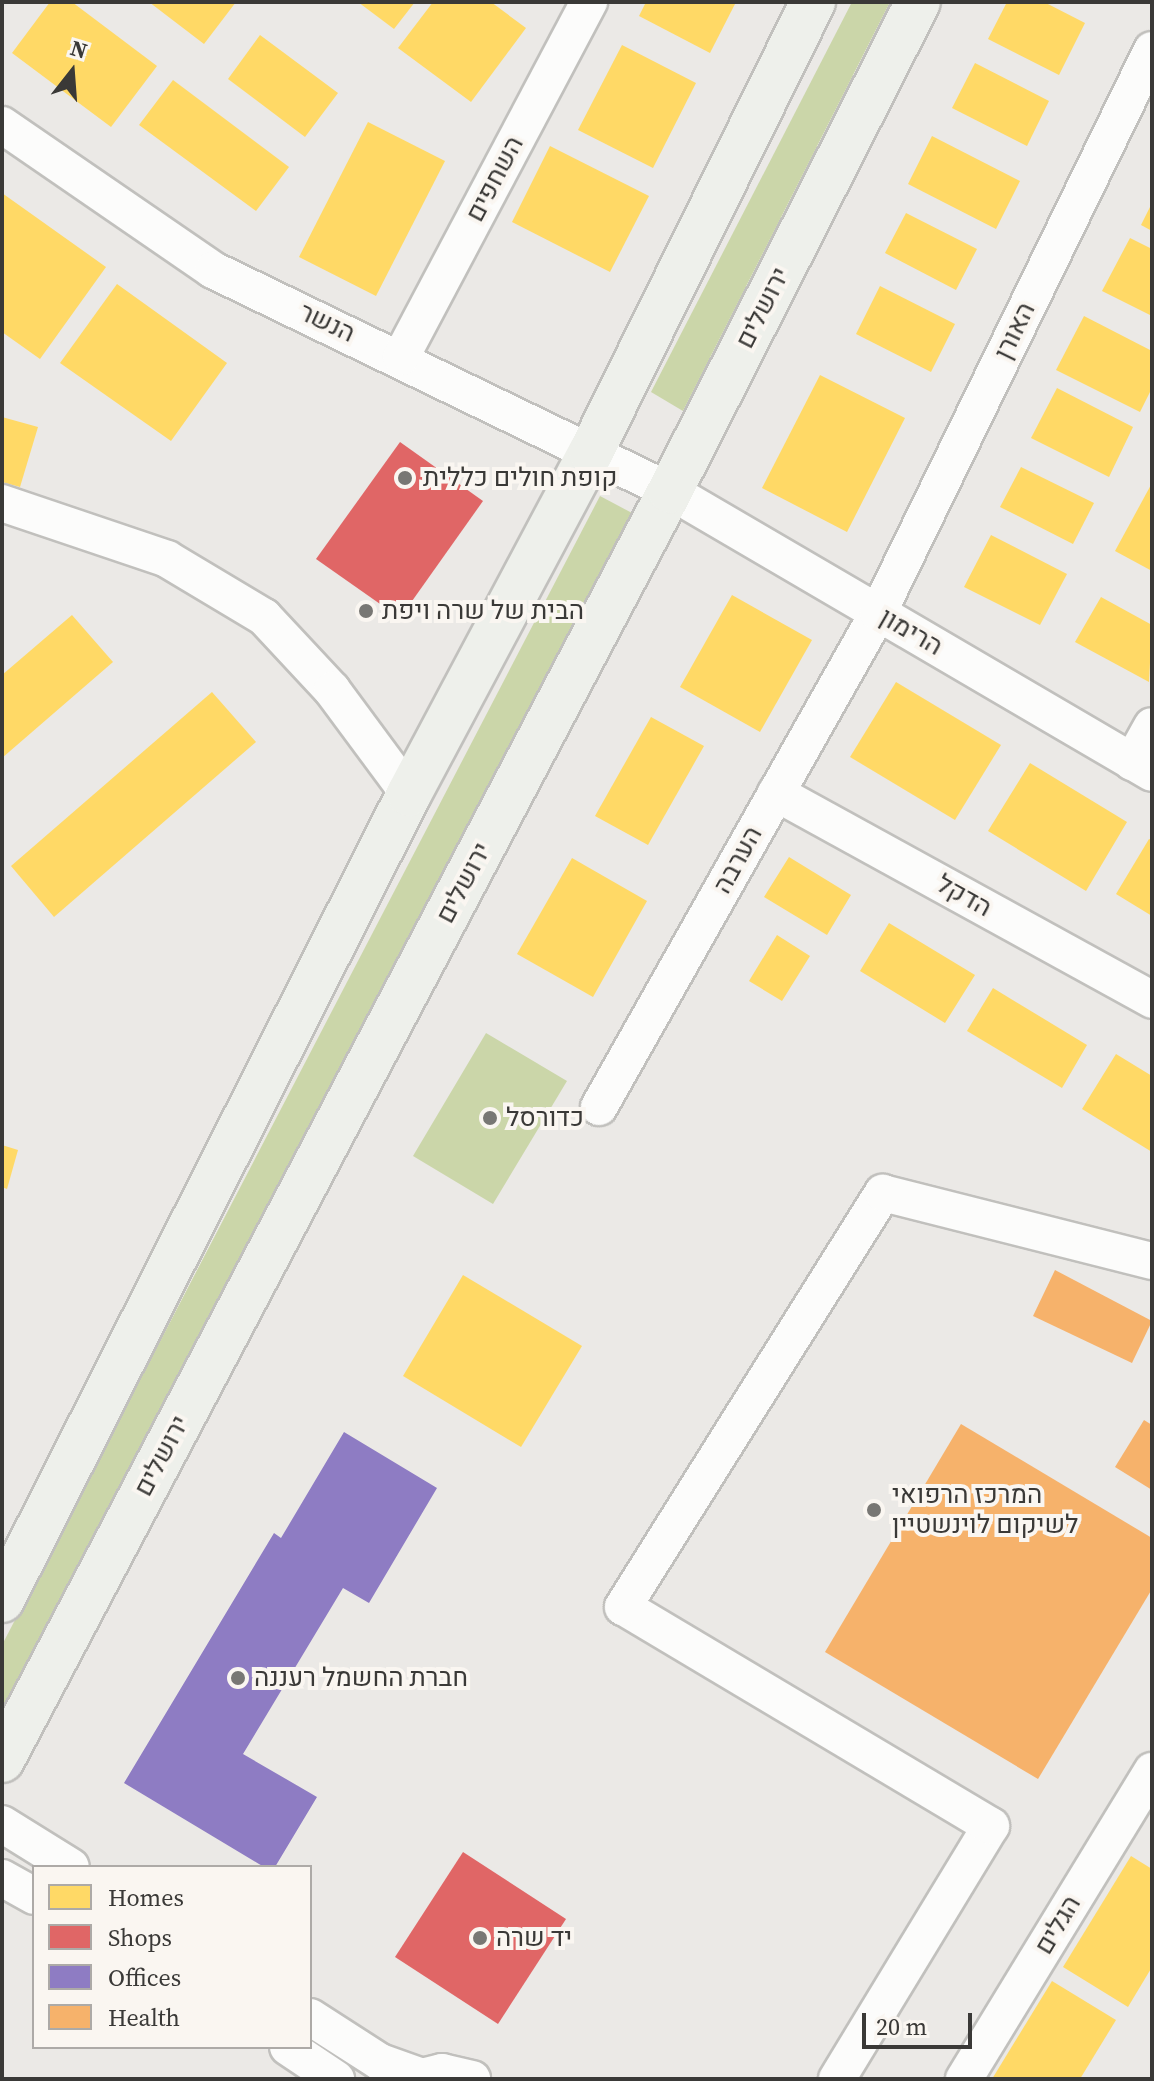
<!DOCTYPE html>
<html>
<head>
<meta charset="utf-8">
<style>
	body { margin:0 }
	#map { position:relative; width:1154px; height:2081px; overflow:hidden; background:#ebe9e6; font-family:"Source Serif 4",Heebo,serif }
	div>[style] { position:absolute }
	.green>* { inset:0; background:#cbd6a9 }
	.homes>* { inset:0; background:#ffd966 }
	.shops>* { inset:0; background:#e06666 }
	.offices>* { inset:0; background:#8e7cc3 }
	.health>* { inset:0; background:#f6b26b }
	.roads { filter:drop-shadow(2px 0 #c1c0bd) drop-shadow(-2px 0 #c1c0bd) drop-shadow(0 2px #c1c0bd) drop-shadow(0 -2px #c1c0bd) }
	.minor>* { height:36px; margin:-18px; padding:0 18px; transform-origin:18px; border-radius:18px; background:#fcfcfb }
	.major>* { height:44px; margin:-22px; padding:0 22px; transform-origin:22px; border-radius:22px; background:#eef0eb }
	.dots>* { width:22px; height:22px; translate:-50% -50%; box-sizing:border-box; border:4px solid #faf6f1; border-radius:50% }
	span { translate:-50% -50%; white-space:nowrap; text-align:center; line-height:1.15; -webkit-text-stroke:8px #faf6f1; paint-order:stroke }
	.street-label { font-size:26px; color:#3a3937 }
	.poi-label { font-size:26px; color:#3a3937 }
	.left { translate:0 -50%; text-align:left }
	.frame { position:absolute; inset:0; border:4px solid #3a3937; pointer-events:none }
	.legend { position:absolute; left:32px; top:1865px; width:280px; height:184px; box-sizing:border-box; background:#faf6f1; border:2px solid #adaaa7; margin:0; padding:10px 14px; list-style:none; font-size:24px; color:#3a3937 }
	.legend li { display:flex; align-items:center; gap:16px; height:40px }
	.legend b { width:40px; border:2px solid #adaaa7 }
	.north { position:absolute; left:32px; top:32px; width:80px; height:80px; -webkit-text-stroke:6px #faf6f1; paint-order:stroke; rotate:17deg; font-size:22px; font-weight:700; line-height:32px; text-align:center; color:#3a3937 }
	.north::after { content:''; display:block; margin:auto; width:28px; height:36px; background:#3a3937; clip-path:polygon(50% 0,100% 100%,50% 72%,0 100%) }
	.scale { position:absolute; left:862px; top:2013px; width:110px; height:36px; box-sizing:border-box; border:4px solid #3a3937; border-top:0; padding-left:10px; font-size:24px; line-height:28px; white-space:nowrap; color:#3a3937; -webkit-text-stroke:6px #faf6f1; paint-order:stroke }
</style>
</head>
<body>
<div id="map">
	<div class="green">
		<div style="clip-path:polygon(852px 2px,890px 2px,683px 411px,651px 392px)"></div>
		<div style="clip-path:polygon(600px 496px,632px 513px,2px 1723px,2px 1645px)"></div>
		<div style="clip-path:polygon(486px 1033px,567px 1081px,493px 1204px,413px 1156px)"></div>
	</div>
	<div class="homes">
		<div style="clip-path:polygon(50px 2px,72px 2px,157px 66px,111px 127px,12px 53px)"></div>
		<div style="clip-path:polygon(149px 2px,236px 2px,204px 44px)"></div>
		<div style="clip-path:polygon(358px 2px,415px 2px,394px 29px)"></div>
		<div style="clip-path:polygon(433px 2px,491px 2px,526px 28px,471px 102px,398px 48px)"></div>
		<div style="clip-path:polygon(646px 2px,736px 2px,710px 53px,639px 16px)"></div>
		<div style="clip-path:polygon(1007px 2px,1044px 2px,1085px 23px,1059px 75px,988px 39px)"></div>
		<div style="clip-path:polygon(260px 35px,338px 93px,305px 137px,228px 79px)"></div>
		<div style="clip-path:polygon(622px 45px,696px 83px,653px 168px,578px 130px)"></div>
		<div style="clip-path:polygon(975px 63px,1049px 101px,1027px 146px,952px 108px)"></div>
		<div style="clip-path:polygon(173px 80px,289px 167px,256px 211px,139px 125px)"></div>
		<div style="clip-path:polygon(368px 122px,445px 161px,376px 296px,299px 257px)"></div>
		<div style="clip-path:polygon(932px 136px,1020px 181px,996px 229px,908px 184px)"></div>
		<div style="clip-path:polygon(550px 146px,649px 196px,610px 272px,512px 222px)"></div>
		<div style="clip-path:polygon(2px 193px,106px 267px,40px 359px,2px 332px)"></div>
		<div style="clip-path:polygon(1152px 203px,1152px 231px,1141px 225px)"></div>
		<div style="clip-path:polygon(906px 213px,977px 249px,956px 290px,885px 253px)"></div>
		<div style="clip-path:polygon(1130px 238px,1152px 249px,1152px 316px,1102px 291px)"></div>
		<div style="clip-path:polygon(117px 284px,227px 363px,171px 441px,60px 363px)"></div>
		<div style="clip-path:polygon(880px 286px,955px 324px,931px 372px,856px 334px)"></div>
		<div style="clip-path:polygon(1084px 316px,1152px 351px,1152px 388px,1140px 412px,1056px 370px)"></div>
		<div style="clip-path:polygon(820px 375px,905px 418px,847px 532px,762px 488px)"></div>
		<div style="clip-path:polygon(1057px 388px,1133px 427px,1109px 477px,1031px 438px)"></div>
		<div style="clip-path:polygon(2px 417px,38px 427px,20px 487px,2px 482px)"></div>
		<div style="clip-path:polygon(1021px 467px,1094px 503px,1073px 544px,1000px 507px)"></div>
		<div style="clip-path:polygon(1152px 483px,1152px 571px,1115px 551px)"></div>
		<div style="clip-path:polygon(991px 535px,1067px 574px,1040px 625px,964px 587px)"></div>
		<div style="clip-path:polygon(732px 595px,812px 640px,760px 732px,680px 687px)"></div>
		<div style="clip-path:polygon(1101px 597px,1152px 625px,1149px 682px,1075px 642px)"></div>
		<div style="clip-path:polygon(72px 615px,113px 662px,2px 758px,2px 675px)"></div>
		<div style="clip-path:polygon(896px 682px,1001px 745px,955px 820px,850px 757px)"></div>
		<div style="clip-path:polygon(212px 692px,256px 742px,54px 917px,11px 866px)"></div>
		<div style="clip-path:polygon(651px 717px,704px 746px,648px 845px,595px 816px)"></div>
		<div style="clip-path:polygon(1030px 763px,1127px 822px,1086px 891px,988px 831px)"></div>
		<div style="clip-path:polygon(1149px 839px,1152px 840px,1152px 916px,1116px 894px)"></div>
		<div style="clip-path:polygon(789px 857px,851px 895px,827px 935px,764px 897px)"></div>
		<div style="clip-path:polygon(572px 858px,647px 901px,593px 997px,517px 954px)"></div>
		<div style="clip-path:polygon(889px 923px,975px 975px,945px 1023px,860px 971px)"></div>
		<div style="clip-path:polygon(777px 935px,810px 956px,782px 1001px,749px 981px)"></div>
		<div style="clip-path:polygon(993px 988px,1087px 1045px,1062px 1088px,967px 1031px)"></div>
		<div style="clip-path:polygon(1116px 1054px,1152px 1076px,1152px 1152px,1082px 1109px)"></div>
		<div style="clip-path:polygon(2px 1145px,18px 1150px,7px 1189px,2px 1187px)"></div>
		<div style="clip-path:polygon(463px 1275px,582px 1346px,521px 1447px,403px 1376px)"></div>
		<div style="clip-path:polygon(1131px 1856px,1152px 1869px,1152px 1967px,1128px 2007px,1063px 1967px)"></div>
		<div style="clip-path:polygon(1052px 1981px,1116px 2020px,1080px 2079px,992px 2079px)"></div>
	</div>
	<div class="shops">
		<div style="clip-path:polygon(400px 442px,483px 501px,400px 618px,316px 559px)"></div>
		<div style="clip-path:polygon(463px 1852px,566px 1919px,498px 2024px,395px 1957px)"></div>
	</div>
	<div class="offices">
		<div style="clip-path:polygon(344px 1432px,437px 1488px,369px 1603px,343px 1588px,243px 1754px,317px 1797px,275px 1867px,264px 1867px,124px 1783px,274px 1533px,281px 1538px)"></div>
	</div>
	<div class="health">
		<div style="clip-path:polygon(1055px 1270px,1152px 1321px,1132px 1363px,1033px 1316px)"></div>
		<div style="clip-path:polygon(1144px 1420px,1152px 1425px,1152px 1490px,1115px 1467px)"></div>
		<div style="clip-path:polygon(961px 1424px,1152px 1538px,1152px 1589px,1038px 1779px,825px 1652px)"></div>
	</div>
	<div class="roads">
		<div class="minor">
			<div style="left:2px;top:125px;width:256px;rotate:34.5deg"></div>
			<div style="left:213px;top:270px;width:508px;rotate:25.81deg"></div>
			<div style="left:670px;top:491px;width:558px;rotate:30.33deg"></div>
			<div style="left:401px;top:357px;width:402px;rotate:-62.1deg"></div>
			<div style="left:2px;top:503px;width:174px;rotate:18.7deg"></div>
			<div style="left:167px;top:559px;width:113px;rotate:30.9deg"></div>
			<div style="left:264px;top:617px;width:100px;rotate:47deg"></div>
			<div style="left:332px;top:690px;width:129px;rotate:53.5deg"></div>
			<div style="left:1132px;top:762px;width:41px;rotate:-60.9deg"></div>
			<div style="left:776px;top:793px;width:429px;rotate:28.8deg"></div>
			<div style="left:599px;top:1107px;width:567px;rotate:-60.54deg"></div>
			<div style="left:878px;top:613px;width:626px;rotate:-64.05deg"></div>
			<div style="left:2px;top:1824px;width:81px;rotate:31.9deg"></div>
			<div style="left:2px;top:1878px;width:37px;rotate:29deg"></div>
			<div style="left:310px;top:2017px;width:83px;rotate:32.7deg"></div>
			<div style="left:380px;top:2062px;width:41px;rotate:19.7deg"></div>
			<div style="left:288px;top:2047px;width:58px;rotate:33.7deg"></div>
			<div style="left:414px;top:2079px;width:29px;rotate:-14deg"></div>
			<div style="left:442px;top:2072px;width:31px;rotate:13deg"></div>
			<div style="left:837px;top:2079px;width:296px;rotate:-58.7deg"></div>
			<div style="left:991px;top:1826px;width:428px;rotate:-149.2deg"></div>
			<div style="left:623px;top:1607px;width:489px;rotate:-57.9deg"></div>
			<div style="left:883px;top:1193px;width:277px;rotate:14.2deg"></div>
			<div style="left:964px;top:2079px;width:361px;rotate:-58.6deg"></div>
		</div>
		<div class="major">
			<div style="left:2px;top:1600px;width:903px;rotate:-63.21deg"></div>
			<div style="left:409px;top:794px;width:387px;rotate:-62deg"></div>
			<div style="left:591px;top:452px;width:502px;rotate:-63.74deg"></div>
			<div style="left:2px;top:1760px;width:1434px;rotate:-62.24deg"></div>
			<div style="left:670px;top:491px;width:548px;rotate:-63.11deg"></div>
		</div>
	</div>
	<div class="dots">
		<div style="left:405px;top:478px;background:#787774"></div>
		<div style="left:366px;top:611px;background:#787774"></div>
		<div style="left:490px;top:1118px;background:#787774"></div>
		<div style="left:874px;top:1510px;background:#787774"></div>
		<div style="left:238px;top:1678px;background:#787774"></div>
		<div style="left:480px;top:1938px;background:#787774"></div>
	</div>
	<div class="street-label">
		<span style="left:495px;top:179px;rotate:-62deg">השחפים</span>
		<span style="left:763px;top:308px;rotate:-63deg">ירושלים</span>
		<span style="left:327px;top:323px;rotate:25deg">הנשר</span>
		<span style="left:1015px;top:331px;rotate:-64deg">האורן</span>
		<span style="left:911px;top:632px;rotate:30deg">הרימון</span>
		<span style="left:738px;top:860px;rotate:-61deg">הערבה</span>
		<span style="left:464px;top:883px;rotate:-62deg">ירושלים</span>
		<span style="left:964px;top:896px;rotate:29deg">הדקל</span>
		<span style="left:162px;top:1456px;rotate:-62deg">ירושלים</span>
		<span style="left:1058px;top:1925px;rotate:-59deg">הגלים</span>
	</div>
	<div class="poi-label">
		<span class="left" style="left:423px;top:478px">קופת חולים כללית</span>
		<span class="left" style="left:382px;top:611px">הבית של שרה ויפת</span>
		<span class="left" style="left:506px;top:1118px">כדורסל</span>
		<span class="left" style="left:892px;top:1510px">המרכז הרפואי<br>לשיקום לוינשטיין</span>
		<span class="left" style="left:254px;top:1678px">חברת החשמל רעננה</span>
		<span class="left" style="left:496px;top:1938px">יד שרה</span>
	</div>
	<div class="frame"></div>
	<ul class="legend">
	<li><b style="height:22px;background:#ffd966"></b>Homes</li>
	<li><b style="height:22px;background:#e06666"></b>Shops</li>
	<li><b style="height:22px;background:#8e7cc3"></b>Offices</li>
	<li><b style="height:22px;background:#f6b26b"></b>Health</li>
	</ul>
	<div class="north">N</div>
	<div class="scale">20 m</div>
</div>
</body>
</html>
